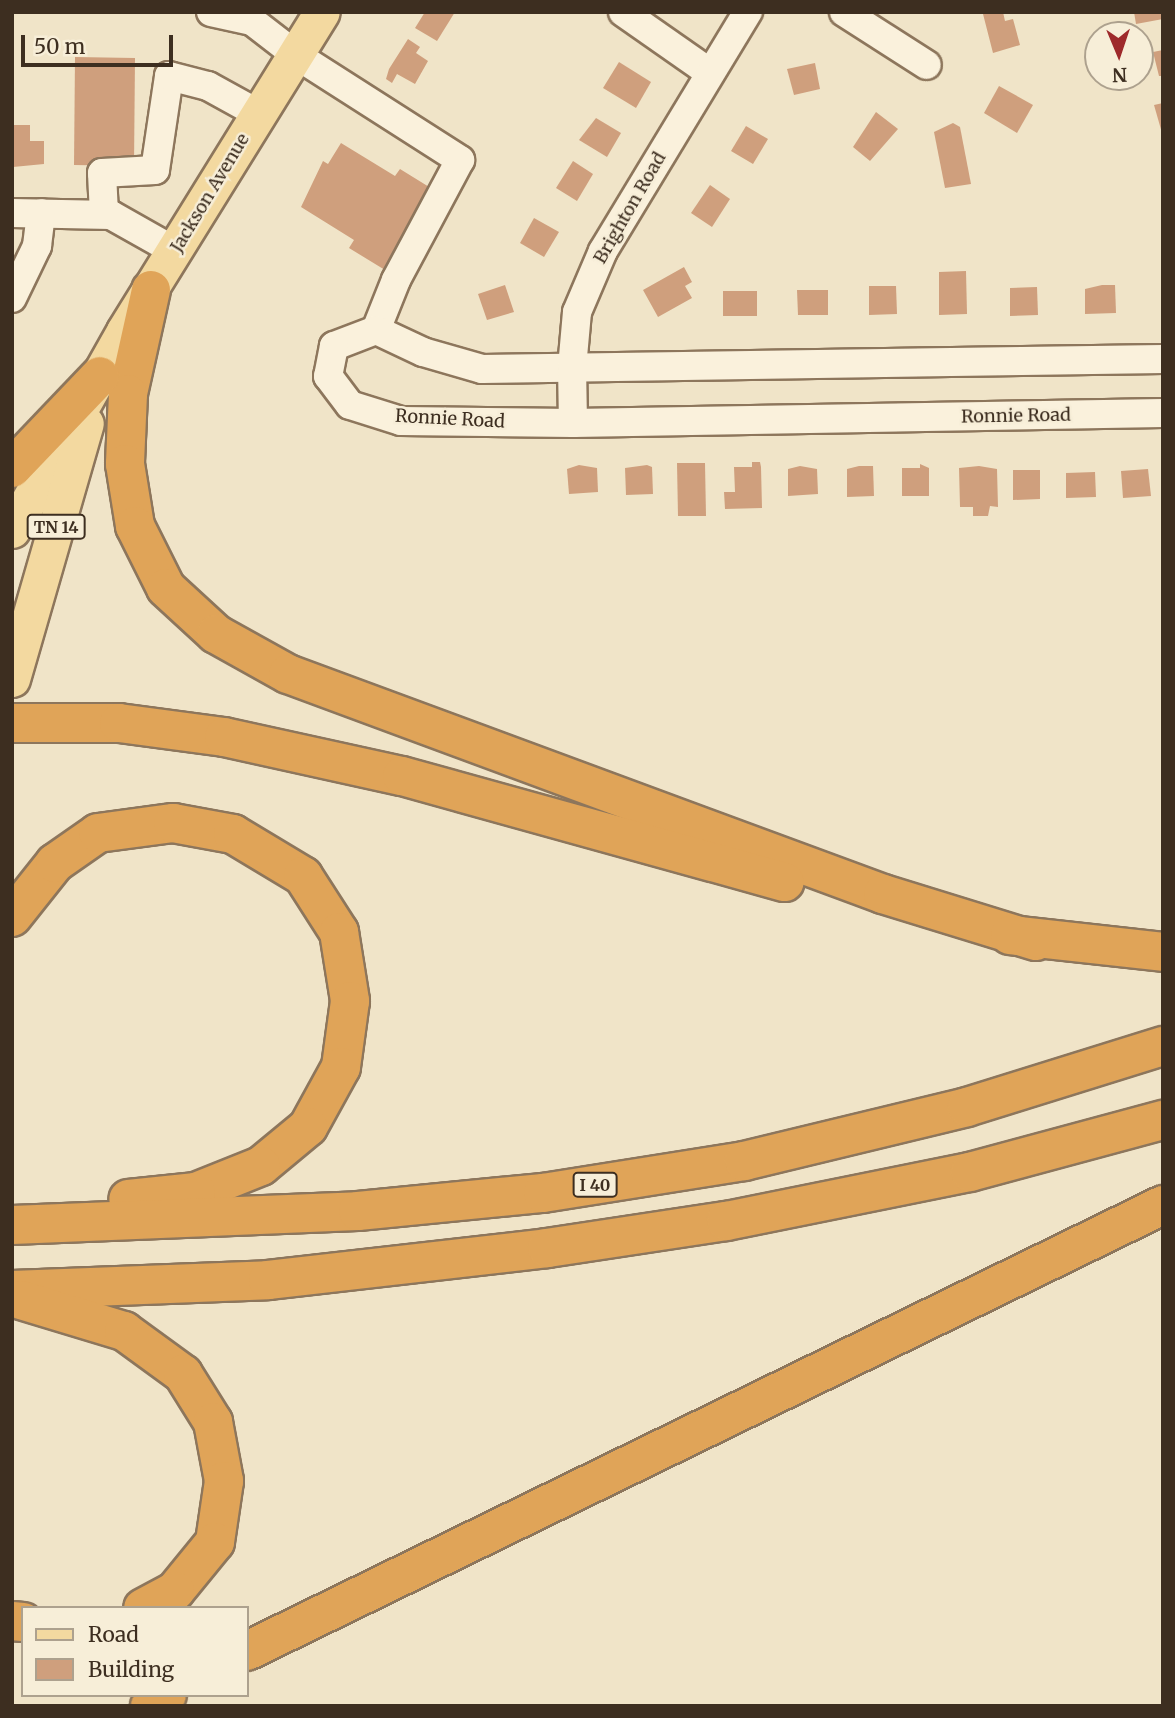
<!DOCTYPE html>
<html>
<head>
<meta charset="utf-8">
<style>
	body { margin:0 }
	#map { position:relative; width:1175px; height:1718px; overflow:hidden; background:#f0e4c8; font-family:Merriweather,serif }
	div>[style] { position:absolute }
	.building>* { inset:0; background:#cf9f7d }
	.roads { filter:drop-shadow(2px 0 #8d765c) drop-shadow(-2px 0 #8d765c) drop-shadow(0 2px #8d765c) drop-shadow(0 -2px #8d765c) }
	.minor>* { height:28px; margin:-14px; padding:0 14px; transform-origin:14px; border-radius:14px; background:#faf1dc }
	.major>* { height:35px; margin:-17.5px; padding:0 17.5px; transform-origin:17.5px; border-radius:17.5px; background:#f3d9a0 }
	.highway>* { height:38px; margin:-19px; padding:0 19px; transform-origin:19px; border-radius:19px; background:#e0a458 }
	span { translate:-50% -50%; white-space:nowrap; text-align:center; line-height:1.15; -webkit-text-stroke:5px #f7eed8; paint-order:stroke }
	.shield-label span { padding:2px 5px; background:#f7eed8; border:2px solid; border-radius:5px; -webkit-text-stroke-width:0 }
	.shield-label { font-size:16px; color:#3d2e20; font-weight:700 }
	.street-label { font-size:18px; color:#3d2e20 }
	.frame { position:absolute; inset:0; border:14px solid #3d2e20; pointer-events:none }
	.legend { position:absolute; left:21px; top:1606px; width:228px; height:91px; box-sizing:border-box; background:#f7eed8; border:2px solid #ada18e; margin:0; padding:9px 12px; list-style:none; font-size:21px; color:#3d2e20 }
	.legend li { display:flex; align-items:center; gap:14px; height:35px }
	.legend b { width:35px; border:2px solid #ada18e }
	.north { position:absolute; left:1084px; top:21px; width:70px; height:70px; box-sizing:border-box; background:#f7eed8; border:2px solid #ada18e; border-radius:50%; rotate:178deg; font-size:19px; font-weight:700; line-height:28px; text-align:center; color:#3d2e20 }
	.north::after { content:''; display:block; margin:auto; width:24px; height:32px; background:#9e2a2b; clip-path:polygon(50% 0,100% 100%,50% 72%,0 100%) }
	.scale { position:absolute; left:21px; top:35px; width:152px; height:32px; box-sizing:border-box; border:4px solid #3d2e20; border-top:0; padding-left:9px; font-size:21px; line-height:24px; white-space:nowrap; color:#3d2e20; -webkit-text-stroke:5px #f7eed8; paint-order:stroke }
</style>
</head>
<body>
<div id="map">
	<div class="building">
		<div style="clip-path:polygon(425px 12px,455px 12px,437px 41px,415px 28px)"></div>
		<div style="clip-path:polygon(989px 12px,1003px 12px,1005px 21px,1013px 19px,1020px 45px,993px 53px,983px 14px)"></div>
		<div style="clip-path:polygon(1134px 12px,1163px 12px,1163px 19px,1136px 24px)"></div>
		<div style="clip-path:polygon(408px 39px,420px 47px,416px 53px,428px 61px,415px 84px,397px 74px,392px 83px,386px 79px,389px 69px)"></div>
		<div style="clip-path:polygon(1163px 50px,1163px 76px,1159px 76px,1153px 52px)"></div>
		<div style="clip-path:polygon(75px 57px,135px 58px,134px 166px,74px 165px)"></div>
		<div style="clip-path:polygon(619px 62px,651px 82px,636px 108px,603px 88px)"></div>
		<div style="clip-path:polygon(815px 63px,820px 89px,794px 95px,787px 69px)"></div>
		<div style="clip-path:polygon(999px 86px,1033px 105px,1017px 133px,984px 113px)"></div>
		<div style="clip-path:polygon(1163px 103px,1163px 133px,1162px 133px,1154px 105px)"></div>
		<div style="clip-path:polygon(876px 112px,898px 129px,870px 161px,853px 147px)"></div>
		<div style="clip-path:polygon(596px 118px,621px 133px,607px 157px,579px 140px)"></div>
		<div style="clip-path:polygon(953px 123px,960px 127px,971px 184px,945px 188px,934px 132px)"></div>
		<div style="clip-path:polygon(12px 125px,30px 125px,30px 141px,44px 141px,44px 164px,13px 167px)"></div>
		<div style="clip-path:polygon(746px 126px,768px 139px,753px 164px,731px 151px)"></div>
		<div style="clip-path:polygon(341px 143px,395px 176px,400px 169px,434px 190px,385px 270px,349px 248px,354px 240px,301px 207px,323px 161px,328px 164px)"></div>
		<div style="clip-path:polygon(573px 161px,593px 174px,577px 201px,556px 188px)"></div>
		<div style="clip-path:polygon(710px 185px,730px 199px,712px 227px,691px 213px)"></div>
		<div style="clip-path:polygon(534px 218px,559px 232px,544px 257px,520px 243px)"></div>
		<div style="clip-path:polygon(684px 267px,692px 282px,685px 286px,692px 298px,658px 317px,643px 290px)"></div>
		<div style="clip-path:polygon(966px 271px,967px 314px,939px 315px,939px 272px)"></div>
		<div style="clip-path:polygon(505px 285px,514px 312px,487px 320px,478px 294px)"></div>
		<div style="clip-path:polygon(1102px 285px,1115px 285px,1116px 313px,1085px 314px,1085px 289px)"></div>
		<div style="clip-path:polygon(869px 286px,896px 286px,897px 314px,869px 315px)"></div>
		<div style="clip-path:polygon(1037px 287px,1038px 315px,1010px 316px,1010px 288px)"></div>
		<div style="clip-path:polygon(797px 290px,828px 290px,828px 315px,798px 315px)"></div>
		<div style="clip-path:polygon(723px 291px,757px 291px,757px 316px,723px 316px)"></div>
		<div style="clip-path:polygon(752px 462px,760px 462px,761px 467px,762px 508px,725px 509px,724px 492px,735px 492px,734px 467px,752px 467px)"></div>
		<div style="clip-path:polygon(677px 463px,705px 463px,706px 516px,678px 516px)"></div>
		<div style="clip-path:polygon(920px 464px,929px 468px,929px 496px,902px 496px,902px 468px,920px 468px)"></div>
		<div style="clip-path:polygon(579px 465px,597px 468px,598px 492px,569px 494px,567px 469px)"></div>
		<div style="clip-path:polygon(647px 465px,652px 467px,653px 494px,626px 495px,625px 468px)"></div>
		<div style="clip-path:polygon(800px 466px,817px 469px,818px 494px,788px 496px,788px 469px)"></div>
		<div style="clip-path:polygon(859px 466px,873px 466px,874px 496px,847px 497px,847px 469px)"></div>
		<div style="clip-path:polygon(979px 466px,997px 469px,998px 507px,990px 506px,988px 516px,973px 516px,973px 507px,960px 507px,959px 468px)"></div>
		<div style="clip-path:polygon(1148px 469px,1151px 496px,1123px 498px,1121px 471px)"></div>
		<div style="clip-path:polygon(1013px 470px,1040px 470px,1040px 499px,1013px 500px)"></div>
		<div style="clip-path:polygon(1095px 472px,1096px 497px,1066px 498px,1066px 473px)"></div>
	</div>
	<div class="roads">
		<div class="minor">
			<div style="left:211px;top:12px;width:42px;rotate:12.4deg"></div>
			<div style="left:252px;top:21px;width:56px;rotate:37.7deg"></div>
			<div style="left:296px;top:55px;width:195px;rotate:32.6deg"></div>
			<div style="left:460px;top:160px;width:136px;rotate:118.1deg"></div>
			<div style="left:396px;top:280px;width:54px;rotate:111.8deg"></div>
			<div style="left:623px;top:12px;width:106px;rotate:35deg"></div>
			<div style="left:844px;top:12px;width:98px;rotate:32.6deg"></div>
			<div style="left:12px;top:213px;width:99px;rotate:1.2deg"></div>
			<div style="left:111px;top:215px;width:73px;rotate:29.4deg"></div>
			<div style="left:104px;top:214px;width:41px;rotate:-92.8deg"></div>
			<div style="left:102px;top:173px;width:53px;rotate:-3.2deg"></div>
			<div style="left:155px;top:170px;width:95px;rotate:-81.5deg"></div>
			<div style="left:169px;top:76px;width:40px;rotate:14.4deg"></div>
			<div style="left:208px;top:86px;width:58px;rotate:28.8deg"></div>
			<div style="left:12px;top:298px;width:58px;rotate:-64.3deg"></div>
			<div style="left:37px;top:246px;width:33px;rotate:-83deg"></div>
			<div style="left:1163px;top:359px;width:681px;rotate:179.16deg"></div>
			<div style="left:482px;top:369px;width:61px;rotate:-163.9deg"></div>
			<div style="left:423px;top:352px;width:52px;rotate:-154.9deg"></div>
			<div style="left:376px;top:330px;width:45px;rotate:159.1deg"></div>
			<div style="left:334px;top:346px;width:31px;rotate:101deg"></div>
			<div style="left:328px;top:376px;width:36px;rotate:53deg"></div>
			<div style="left:350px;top:405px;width:53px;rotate:17.4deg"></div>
			<div style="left:401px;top:421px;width:172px;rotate:0.7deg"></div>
			<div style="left:573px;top:423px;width:590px;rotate:-0.97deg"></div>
			<div style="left:573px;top:423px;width:55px;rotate:-91deg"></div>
			<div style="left:572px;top:368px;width:56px;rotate:-84.9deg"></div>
			<div style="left:577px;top:312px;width:66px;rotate:-66.9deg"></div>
			<div style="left:603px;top:251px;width:280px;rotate:-58.8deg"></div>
		</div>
		<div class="major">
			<div style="left:12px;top:530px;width:228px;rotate:-60.6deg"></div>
			<div style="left:124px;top:331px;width:375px;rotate:-58.2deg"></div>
			<div style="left:12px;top:679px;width:266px;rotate:-73.9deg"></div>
		</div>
		<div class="highway">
			<div style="left:151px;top:290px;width:107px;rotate:102.5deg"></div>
			<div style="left:128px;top:394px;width:70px;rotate:92.5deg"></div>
			<div style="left:125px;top:464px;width:63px;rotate:80.8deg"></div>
			<div style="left:135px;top:526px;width:69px;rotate:63.4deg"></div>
			<div style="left:166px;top:588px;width:68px;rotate:42.6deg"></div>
			<div style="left:216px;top:634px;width:82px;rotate:29.1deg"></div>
			<div style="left:288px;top:674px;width:634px;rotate:20.29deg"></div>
			<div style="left:883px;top:894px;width:160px;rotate:17.1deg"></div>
			<div style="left:12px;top:468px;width:127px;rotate:-46.3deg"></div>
			<div style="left:12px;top:723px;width:107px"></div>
			<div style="left:119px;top:723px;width:106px;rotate:7.6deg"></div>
			<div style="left:224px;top:737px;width:182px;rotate:12.4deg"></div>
			<div style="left:402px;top:776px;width:397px;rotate:15.5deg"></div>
			<div style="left:12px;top:917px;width:69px;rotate:-51.5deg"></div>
			<div style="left:55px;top:863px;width:52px;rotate:-34.9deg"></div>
			<div style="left:98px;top:833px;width:76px;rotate:-7.6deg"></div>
			<div style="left:173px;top:823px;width:61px;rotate:10.4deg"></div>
			<div style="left:233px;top:834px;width:82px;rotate:31deg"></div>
			<div style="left:303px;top:876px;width:67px;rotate:57.3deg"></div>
			<div style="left:339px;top:932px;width:70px;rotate:80.9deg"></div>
			<div style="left:350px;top:1001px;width:67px;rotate:97.8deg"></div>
			<div style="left:341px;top:1067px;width:68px;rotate:118.8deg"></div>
			<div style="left:308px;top:1127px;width:61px;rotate:140.3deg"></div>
			<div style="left:261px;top:1166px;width:70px;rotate:158.2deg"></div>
			<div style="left:196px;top:1192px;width:68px;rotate:174.1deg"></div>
			<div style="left:1010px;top:935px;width:154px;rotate:6.3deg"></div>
			<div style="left:12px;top:1225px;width:346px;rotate:-2.3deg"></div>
			<div style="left:358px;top:1211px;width:186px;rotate:-5.6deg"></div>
			<div style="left:543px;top:1193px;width:204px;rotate:-9deg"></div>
			<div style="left:744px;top:1161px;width:229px;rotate:-13.6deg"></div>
			<div style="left:967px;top:1107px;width:205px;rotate:-17.3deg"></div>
			<div style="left:12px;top:1290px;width:256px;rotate:-2.2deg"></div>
			<div style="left:268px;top:1280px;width:281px;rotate:-6.5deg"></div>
			<div style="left:547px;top:1248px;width:181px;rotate:-8.6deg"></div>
			<div style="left:726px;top:1221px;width:249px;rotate:-11.4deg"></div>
			<div style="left:970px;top:1172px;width:200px;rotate:-15.1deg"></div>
			<div style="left:21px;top:1300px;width:108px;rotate:16.8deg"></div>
			<div style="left:124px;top:1331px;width:73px;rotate:36.1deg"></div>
			<div style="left:183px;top:1374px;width:57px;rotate:58deg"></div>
			<div style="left:213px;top:1422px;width:60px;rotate:79.4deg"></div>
			<div style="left:224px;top:1481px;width:62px;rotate:98.4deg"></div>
			<div style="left:215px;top:1542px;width:63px;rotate:129.2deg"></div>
			<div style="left:175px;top:1591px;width:36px;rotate:152deg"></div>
			<div style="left:12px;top:1621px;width:11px;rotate:5deg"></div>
			<div style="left:247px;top:1651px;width:1019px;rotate:-25.96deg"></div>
			<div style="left:150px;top:1706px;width:20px;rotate:-33deg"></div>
		</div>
	</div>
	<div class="shield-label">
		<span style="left:56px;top:527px">TN 14</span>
		<span style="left:595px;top:1185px">I 40</span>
	</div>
	<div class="street-label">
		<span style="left:210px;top:193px;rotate:-59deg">Jackson Avenue</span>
		<span style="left:630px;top:208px;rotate:-60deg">Brighton Road</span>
		<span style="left:1016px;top:416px;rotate:-1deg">Ronnie Road</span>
		<span style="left:450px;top:419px;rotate:3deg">Ronnie Road</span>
	</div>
	<div class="frame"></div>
	<ul class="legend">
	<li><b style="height:9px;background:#f3d9a0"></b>Road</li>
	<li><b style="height:19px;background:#cf9f7d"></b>Building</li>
	</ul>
	<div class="north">N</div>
	<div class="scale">50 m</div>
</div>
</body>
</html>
